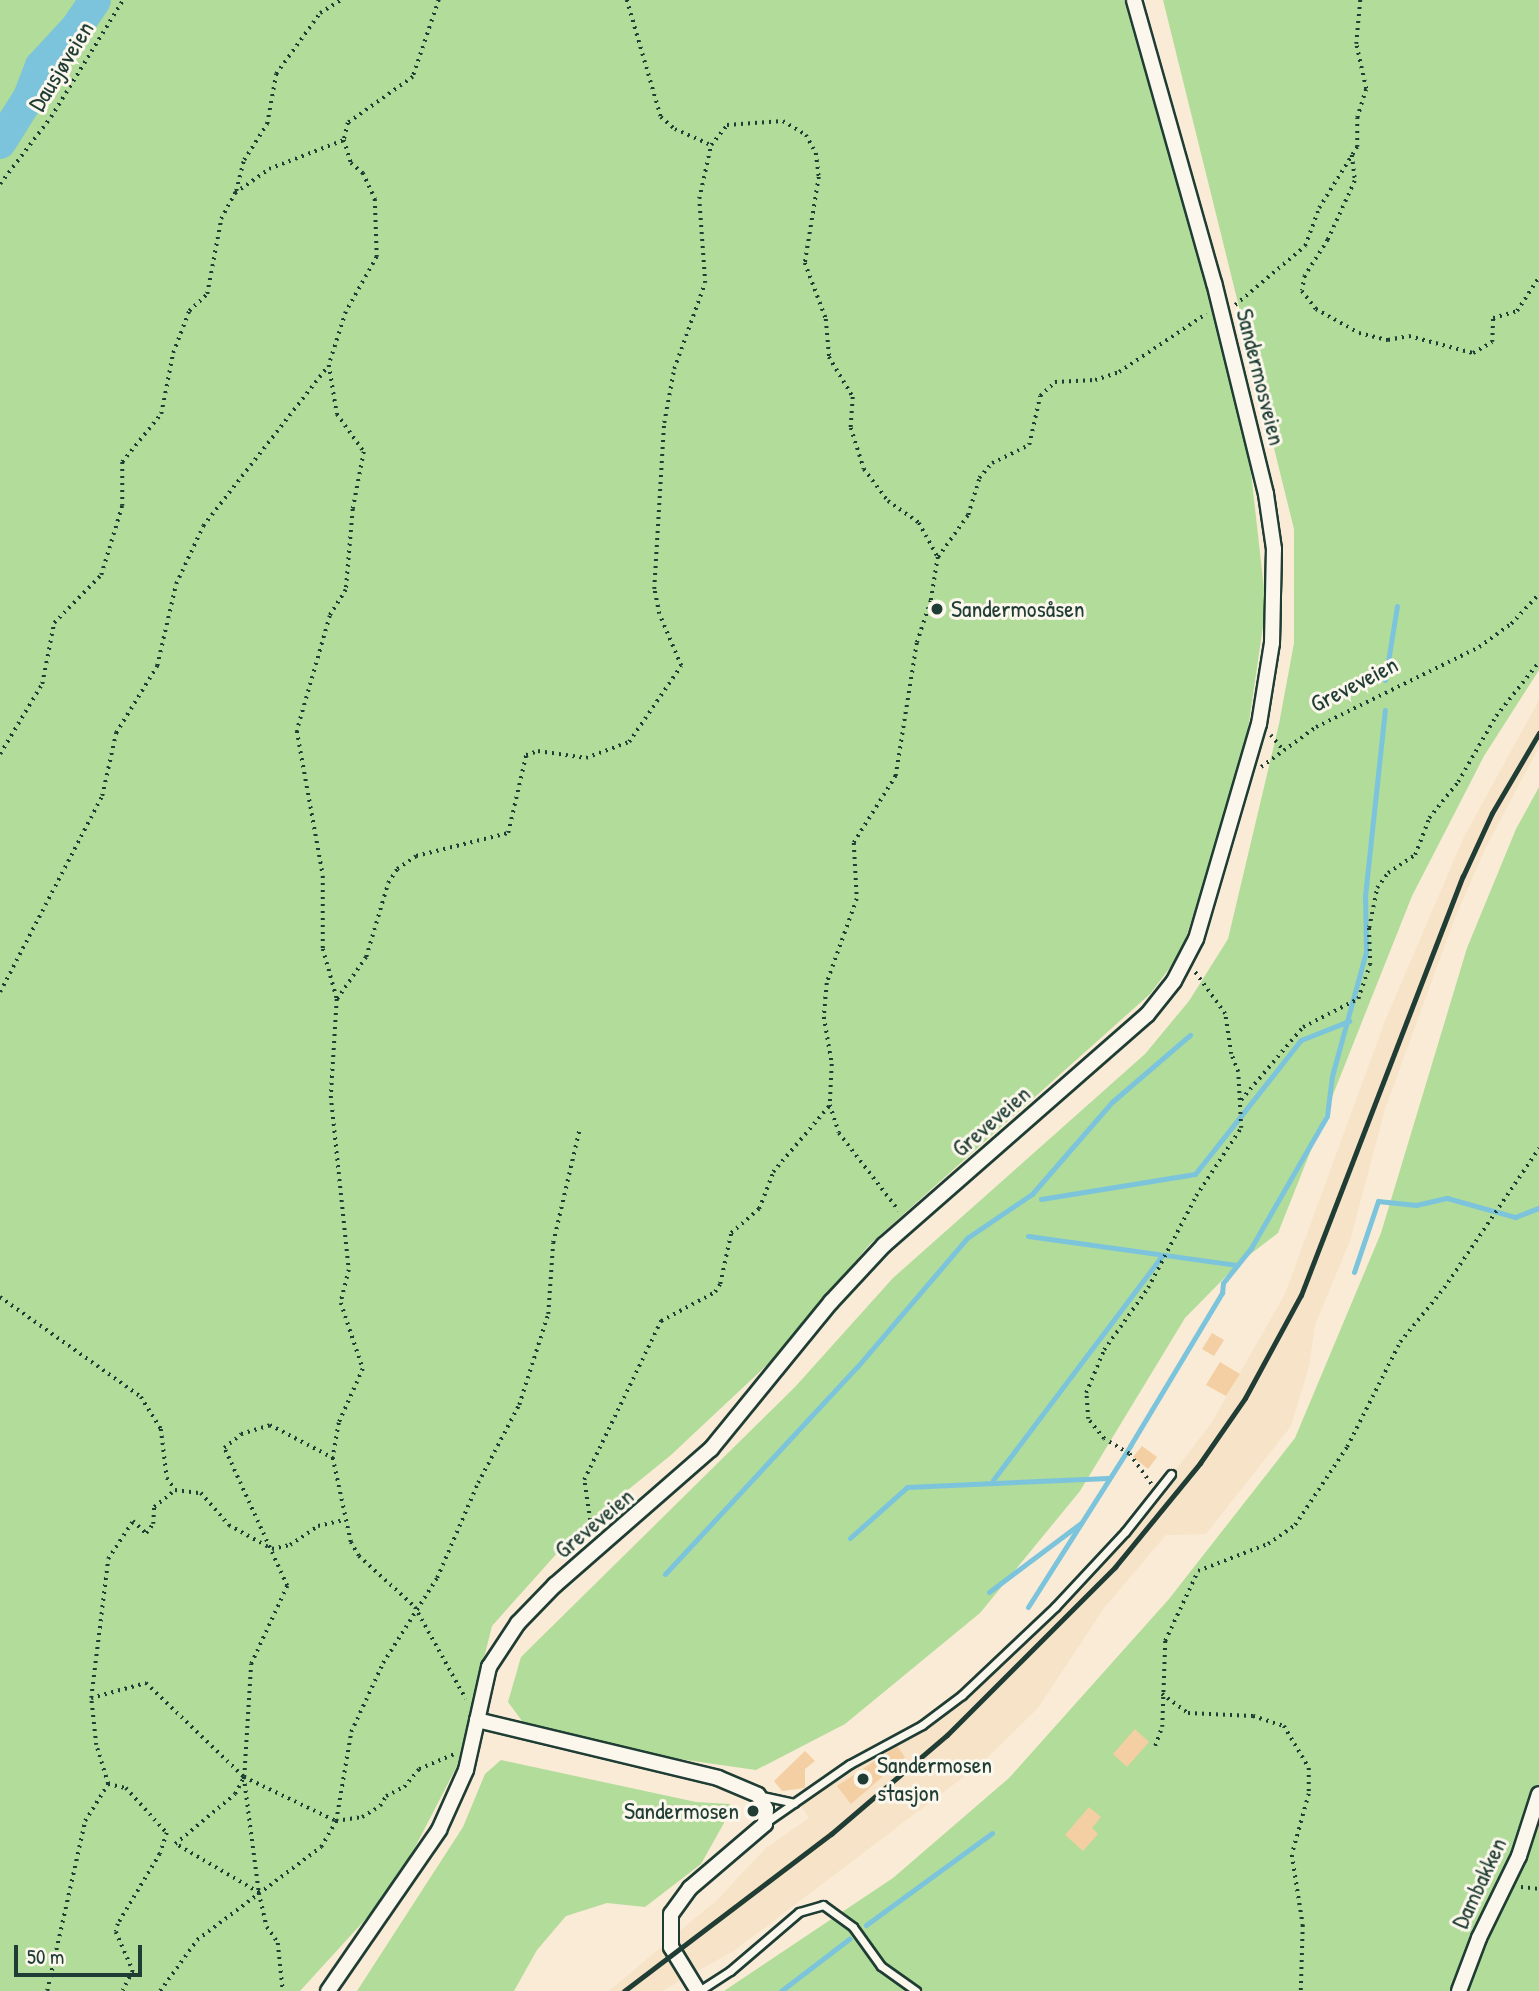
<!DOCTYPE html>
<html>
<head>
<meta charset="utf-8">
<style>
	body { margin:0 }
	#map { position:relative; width:1539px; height:1991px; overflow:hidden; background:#f9ebd6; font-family:"Patrick Hand",sans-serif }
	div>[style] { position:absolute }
	.built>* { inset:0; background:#f7e3c7 }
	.green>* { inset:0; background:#b2dc99 }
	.stream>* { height:5px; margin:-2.5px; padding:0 2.5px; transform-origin:2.5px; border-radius:2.5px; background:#7cc4dc }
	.river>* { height:32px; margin:-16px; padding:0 16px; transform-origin:16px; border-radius:16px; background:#7cc4dc }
	.building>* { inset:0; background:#f3cfa3 }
	.path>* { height:3.5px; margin-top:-1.75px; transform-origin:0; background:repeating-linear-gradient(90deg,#1f3d34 0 2px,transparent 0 7px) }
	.roads { filter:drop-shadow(2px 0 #1f3d34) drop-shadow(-2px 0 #1f3d34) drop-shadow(0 2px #1f3d34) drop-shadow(0 -2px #1f3d34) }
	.service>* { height:7px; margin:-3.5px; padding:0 3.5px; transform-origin:3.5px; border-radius:3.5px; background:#fbf7ec }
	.minor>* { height:14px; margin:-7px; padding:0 7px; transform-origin:7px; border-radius:7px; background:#fbf7ec }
	.rail>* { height:5px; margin:-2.5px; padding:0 2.5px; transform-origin:2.5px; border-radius:2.5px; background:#1f3d34 }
	.dots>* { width:19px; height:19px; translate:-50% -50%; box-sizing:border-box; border:4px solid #fbf7ec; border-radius:50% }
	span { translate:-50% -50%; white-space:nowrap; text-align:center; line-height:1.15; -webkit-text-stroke:6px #fbf7ec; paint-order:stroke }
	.street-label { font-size:24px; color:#1f3d34 }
	.poi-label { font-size:24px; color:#1f3d34 }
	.left { translate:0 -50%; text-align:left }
	.right { translate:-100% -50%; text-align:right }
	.scale { position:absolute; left:14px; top:1945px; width:128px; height:32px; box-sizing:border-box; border:4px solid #1f3d34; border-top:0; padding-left:9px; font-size:21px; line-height:24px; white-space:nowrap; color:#1f3d34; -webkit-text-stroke:5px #fbf7ec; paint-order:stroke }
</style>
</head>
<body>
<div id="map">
	<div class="built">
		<div style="clip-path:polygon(1539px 700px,1539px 747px,1486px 847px,1454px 920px,1385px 1109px,1350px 1241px,1315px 1325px,1309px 1366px,1291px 1426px,1206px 1534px,1166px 1535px,1104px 1608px,1038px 1708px,982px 1763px,735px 1950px,662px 1991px,609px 1991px,717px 1900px,766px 1848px,809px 1818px,800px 1805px,850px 1768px,923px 1730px,966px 1698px,1135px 1523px,1212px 1422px,1285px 1294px,1385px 1021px,1464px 837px)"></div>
	</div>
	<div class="green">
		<div style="clip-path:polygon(0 0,1124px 0,1164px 139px,1206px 255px,1251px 473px,1266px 606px,1244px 756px,1181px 953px,1150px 994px,870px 1244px,769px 1363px,671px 1455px,576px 1532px,492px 1626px,457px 1766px,394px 1888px,300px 1991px,0 1991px)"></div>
		<div style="clip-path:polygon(1163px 0,1539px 0,1539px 670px,1484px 756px,1412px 896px,1278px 1233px,1239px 1263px,1185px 1318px,1080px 1491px,980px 1613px,845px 1724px,756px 1770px,644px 1754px,525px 1725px,508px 1702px,521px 1657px,795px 1387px,893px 1278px,1145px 1054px,1189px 1001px,1228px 939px,1279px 724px,1294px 643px,1294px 529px)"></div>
		<div style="clip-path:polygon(1539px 787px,1539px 1991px,724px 1991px,893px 1878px,1009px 1778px,1169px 1599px,1295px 1438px,1381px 1233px,1467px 948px,1516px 829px)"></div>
		<div style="clip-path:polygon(501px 1760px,696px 1802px,730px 1804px,729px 1814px,701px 1864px,645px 1907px,607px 1903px,566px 1916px,537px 1950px,514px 1991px,357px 1991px,463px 1827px,485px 1774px)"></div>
	</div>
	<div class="stream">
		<div style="left:1385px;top:680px;width:75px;rotate:-80.8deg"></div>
		<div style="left:1041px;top:1199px;width:156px;rotate:-9.2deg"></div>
		<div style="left:1195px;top:1174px;width:171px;rotate:-51.7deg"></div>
		<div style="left:1301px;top:1040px;width:52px;rotate:-21.6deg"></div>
		<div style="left:1028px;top:1236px;width:210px;rotate:7.9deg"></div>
		<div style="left:1354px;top:1272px;width:75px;rotate:-71.3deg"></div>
		<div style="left:1378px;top:1201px;width:38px;rotate:6deg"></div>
		<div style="left:1416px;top:1205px;width:32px;rotate:-13deg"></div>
		<div style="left:1447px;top:1198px;width:71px;rotate:15.6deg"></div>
		<div style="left:1515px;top:1217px;width:26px;rotate:-21deg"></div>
		<div style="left:993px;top:1480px;width:281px;rotate:-53deg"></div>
		<div style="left:850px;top:1538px;width:76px;rotate:-41.8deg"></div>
		<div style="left:907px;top:1487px;width:201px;rotate:-2.6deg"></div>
		<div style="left:665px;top:1574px;width:282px;rotate:-47.2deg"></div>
		<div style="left:857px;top:1367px;width:170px;rotate:-49.5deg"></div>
		<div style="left:967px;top:1238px;width:78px;rotate:-34.1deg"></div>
		<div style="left:1032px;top:1194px;width:122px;rotate:-49deg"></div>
		<div style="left:1112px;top:1102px;width:103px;rotate:-40.7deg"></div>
		<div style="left:989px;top:1592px;width:115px;rotate:-36.9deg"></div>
		<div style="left:1028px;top:1607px;width:191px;rotate:-57.6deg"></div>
		<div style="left:1130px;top:1446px;width:179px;rotate:-59deg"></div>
		<div style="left:1222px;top:1293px;width:10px;rotate:-84deg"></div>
		<div style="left:1223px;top:1283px;width:45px;rotate:-51.3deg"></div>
		<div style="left:1251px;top:1248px;width:152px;rotate:-60.1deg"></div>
		<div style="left:1327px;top:1116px;width:40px;rotate:-82.9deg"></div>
		<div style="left:1332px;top:1076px;width:129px;rotate:-74.7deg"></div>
		<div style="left:1366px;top:952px;width:56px;rotate:-91deg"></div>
		<div style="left:1365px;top:896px;width:187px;rotate:-83.9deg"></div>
		<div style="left:866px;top:1925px;width:156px;rotate:-36.1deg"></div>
		<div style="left:781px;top:1991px;width:86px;rotate:-37.4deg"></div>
	</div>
	<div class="river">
		<div style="left:0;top:143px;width:54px;rotate:-57.8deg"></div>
		<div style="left:29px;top:97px;width:33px;rotate:-69deg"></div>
		<div style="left:41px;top:66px;width:53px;rotate:-47.3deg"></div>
		<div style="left:77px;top:27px;width:32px;rotate:-56deg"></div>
	</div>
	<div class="building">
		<div style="clip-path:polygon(1212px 1333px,1224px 1340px,1214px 1356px,1202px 1349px)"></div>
		<div style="clip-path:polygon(1220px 1362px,1240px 1374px,1226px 1396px,1206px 1385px)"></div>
		<div style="clip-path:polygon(1142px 1446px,1157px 1457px,1148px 1469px,1133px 1457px)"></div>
		<div style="clip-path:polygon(1135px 1729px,1149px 1742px,1127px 1767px,1113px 1754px)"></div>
		<div style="clip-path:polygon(897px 1746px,905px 1757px,851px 1804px,837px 1786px)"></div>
		<div style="clip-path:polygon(805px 1751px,815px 1761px,805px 1769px,805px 1788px,782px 1791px,774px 1781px)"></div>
		<div style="clip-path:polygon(1089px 1807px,1101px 1817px,1092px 1828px,1098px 1834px,1083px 1851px,1065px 1835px)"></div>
	</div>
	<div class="path">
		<div style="left:439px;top:0;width:81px;rotate:108.7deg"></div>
		<div style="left:413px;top:77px;width:80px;rotate:144.7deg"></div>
		<div style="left:348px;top:123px;width:17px;rotate:103deg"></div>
		<div style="left:344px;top:140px;width:24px;rotate:73deg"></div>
		<div style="left:351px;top:163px;width:16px;rotate:40deg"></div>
		<div style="left:363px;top:173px;width:29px;rotate:65deg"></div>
		<div style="left:375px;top:199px;width:58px;rotate:88deg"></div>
		<div style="left:377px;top:257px;width:63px;rotate:119.4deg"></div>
		<div style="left:346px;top:312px;width:56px;rotate:107.8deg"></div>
		<div style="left:329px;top:365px;width:50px;rotate:80.7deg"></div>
		<div style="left:337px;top:414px;width:47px;rotate:54.6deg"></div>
		<div style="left:364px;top:452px;width:58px;rotate:100.9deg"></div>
		<div style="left:353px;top:509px;width:81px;rotate:94.9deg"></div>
		<div style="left:346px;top:590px;width:31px;rotate:122deg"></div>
		<div style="left:330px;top:616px;width:120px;rotate:106deg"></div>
		<div style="left:297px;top:731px;width:147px;rotate:79.8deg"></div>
		<div style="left:323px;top:876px;width:73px;rotate:90deg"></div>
		<div style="left:323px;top:949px;width:52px;rotate:74.4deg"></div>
		<div style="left:337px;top:999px;width:97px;rotate:93.5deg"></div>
		<div style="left:331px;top:1096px;width:175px;rotate:84.1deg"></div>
		<div style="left:349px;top:1270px;width:34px;rotate:104deg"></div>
		<div style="left:341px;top:1303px;width:70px;rotate:71.6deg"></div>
		<div style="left:363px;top:1369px;width:59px;rotate:114deg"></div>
		<div style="left:339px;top:1423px;width:36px;rotate:100deg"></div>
		<div style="left:333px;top:1458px;width:86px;rotate:77.9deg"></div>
		<div style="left:351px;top:1542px;width:16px;rotate:60deg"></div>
		<div style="left:359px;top:1556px;width:76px;rotate:42.3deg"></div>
		<div style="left:415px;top:1607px;width:105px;rotate:61deg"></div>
		<div style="left:627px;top:0;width:122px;rotate:73.8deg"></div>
		<div style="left:661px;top:117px;width:18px;rotate:41deg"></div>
		<div style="left:675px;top:129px;width:39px;rotate:24deg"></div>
		<div style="left:711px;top:145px;width:26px;rotate:-51deg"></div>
		<div style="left:727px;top:125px;width:56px;rotate:-4.1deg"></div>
		<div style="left:783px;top:121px;width:27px;rotate:31deg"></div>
		<div style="left:806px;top:135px;width:21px;rotate:61deg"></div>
		<div style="left:816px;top:153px;width:24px;rotate:83deg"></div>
		<div style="left:819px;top:177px;width:87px;rotate:99.2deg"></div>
		<div style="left:805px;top:263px;width:60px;rotate:69.4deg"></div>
		<div style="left:826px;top:319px;width:38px;rotate:85deg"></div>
		<div style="left:829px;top:357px;width:47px;rotate:59deg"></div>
		<div style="left:853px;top:397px;width:31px;rotate:94deg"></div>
		<div style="left:851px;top:428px;width:43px;rotate:72.4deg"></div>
		<div style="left:864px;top:469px;width:40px;rotate:53deg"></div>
		<div style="left:888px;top:501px;width:38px;rotate:35deg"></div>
		<div style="left:919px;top:523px;width:39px;rotate:61deg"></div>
		<div style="left:938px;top:557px;width:45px;rotate:99deg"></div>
		<div style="left:931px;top:601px;width:44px;rotate:108.4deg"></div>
		<div style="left:917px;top:643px;width:135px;rotate:99deg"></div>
		<div style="left:896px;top:776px;width:79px;rotate:122.1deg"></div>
		<div style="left:854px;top:843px;width:56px;rotate:86.9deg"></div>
		<div style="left:857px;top:899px;width:89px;rotate:109.7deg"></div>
		<div style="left:827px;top:983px;width:34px;rotate:95deg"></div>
		<div style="left:824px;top:1017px;width:48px;rotate:80.3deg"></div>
		<div style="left:832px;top:1064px;width:41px;rotate:92.8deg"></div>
		<div style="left:830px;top:1105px;width:29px;rotate:72deg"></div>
		<div style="left:839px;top:1133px;width:98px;rotate:52.4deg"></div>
		<div style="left:1352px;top:155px;width:26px;rotate:83deg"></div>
		<div style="left:1355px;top:181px;width:65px;rotate:114.6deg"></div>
		<div style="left:1328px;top:240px;width:43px;rotate:122.6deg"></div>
		<div style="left:1305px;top:276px;width:15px;rotate:101deg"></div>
		<div style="left:1302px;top:291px;width:23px;rotate:52deg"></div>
		<div style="left:1316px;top:309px;width:49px;rotate:29.2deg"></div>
		<div style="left:1359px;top:333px;width:30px;rotate:14deg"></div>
		<div style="left:1388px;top:340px;width:21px;rotate:-11deg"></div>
		<div style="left:1409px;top:336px;width:66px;rotate:14.9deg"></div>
		<div style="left:1473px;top:353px;width:22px;rotate:-30deg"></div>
		<div style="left:1492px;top:342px;width:24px;rotate:-88deg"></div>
		<div style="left:1493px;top:318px;width:25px;rotate:-16deg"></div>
		<div style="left:1517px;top:311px;width:40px;rotate:-57.1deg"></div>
		<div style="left:0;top:184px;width:84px;rotate:-52.7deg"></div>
		<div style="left:51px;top:117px;width:137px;rotate:-58.4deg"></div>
		<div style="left:236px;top:191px;width:32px;rotate:-76deg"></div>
		<div style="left:244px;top:160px;width:43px;rotate:-57.4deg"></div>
		<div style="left:267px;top:124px;width:51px;rotate:-79.8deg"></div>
		<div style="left:276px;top:74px;width:75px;rotate:-54.2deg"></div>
		<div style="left:320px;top:13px;width:25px;rotate:-32deg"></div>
		<div style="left:1235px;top:305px;width:92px;rotate:-40.1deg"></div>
		<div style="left:1305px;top:246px;width:40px;rotate:-69.8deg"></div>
		<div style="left:1319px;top:208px;width:72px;rotate:-58.1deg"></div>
		<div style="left:1357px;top:147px;width:29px;rotate:-90deg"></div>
		<div style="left:1357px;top:118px;width:30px;rotate:-73deg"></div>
		<div style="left:1366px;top:89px;width:46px;rotate:-102.5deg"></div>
		<div style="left:1356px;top:44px;width:44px;rotate:-84.8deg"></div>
		<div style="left:938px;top:557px;width:52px;rotate:-54.5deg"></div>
		<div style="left:968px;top:515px;width:39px;rotate:-73deg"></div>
		<div style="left:979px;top:478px;width:20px;rotate:-49deg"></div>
		<div style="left:992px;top:463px;width:41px;rotate:-25.9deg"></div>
		<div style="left:1029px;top:445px;width:50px;rotate:-77.3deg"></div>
		<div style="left:1040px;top:396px;width:21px;rotate:-43deg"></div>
		<div style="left:1055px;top:382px;width:40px;rotate:-2.9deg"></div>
		<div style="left:1095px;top:380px;width:25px;rotate:-18deg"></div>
		<div style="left:1119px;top:372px;width:105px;rotate:-33.7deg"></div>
		<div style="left:1271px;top:735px;width:19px;rotate:51deg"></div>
		<div style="left:0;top:754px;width:82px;rotate:-59deg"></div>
		<div style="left:42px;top:684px;width:62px;rotate:-78.9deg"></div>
		<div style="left:54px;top:623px;width:67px;rotate:-45.6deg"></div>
		<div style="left:101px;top:575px;width:72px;rotate:-73.1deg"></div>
		<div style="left:122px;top:506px;width:44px;rotate:-90deg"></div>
		<div style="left:122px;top:462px;width:62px;rotate:-50.9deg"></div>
		<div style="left:161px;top:414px;width:62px;rotate:-78.9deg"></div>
		<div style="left:173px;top:353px;width:45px;rotate:-69.1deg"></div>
		<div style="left:189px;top:311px;width:25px;rotate:-43deg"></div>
		<div style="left:207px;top:294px;width:76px;rotate:-79.4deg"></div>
		<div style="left:221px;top:219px;width:30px;rotate:-62deg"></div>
		<div style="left:235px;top:193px;width:42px;rotate:-35.2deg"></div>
		<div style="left:269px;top:169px;width:80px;rotate:-21.1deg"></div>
		<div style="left:1261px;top:767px;width:68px;rotate:-36deg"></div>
		<div style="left:1316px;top:727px;width:182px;rotate:-26.1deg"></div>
		<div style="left:1479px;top:647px;width:39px;rotate:-36deg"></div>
		<div style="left:1511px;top:624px;width:41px;rotate:-47deg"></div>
		<div style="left:0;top:992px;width:221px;rotate:-62.5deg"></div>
		<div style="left:102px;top:796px;width:65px;rotate:-77.5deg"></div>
		<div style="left:116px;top:733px;width:79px;rotate:-58.5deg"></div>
		<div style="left:157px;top:666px;width:84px;rotate:-77deg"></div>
		<div style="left:176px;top:584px;width:64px;rotate:-65deg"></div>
		<div style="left:203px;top:526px;width:203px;rotate:-52deg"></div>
		<div style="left:337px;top:999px;width:51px;rotate:-55.4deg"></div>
		<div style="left:366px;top:957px;width:77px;rotate:-73.4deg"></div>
		<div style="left:388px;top:883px;width:17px;rotate:-57deg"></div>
		<div style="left:397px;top:869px;width:23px;rotate:-34deg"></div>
		<div style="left:416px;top:856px;width:95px;rotate:-14deg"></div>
		<div style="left:508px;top:833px;width:80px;rotate:-77deg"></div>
		<div style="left:526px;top:755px;width:13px;rotate:-18deg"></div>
		<div style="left:538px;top:751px;width:49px;rotate:8.3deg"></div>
		<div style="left:586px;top:758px;width:46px;rotate:-20.4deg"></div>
		<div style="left:629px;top:742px;width:92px;rotate:-55.6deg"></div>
		<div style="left:681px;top:666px;width:56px;rotate:-112.9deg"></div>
		<div style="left:659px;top:614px;width:25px;rotate:-101deg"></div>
		<div style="left:654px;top:589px;width:166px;rotate:-86.6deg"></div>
		<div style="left:664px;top:423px;width:55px;rotate:-79.5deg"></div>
		<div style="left:674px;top:369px;width:91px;rotate:-70.2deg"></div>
		<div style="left:705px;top:283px;width:84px;rotate:-94.1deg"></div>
		<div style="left:699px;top:199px;width:55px;rotate:-77.5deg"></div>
		<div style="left:1241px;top:1100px;width:96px;rotate:-49.7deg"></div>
		<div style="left:1303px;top:1027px;width:62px;rotate:-27deg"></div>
		<div style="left:1358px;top:999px;width:36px;rotate:-71deg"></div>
		<div style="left:1370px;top:965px;width:37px;rotate:-92deg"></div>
		<div style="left:1369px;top:928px;width:41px;rotate:-78.7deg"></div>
		<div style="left:1377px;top:888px;width:19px;rotate:-54deg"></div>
		<div style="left:1388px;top:873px;width:32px;rotate:-34deg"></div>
		<div style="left:1415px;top:855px;width:40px;rotate:-69deg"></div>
		<div style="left:1429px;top:818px;width:46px;rotate:-51.1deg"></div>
		<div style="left:1458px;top:782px;width:76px;rotate:-60.1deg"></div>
		<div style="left:1496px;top:716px;width:69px;rotate:-51.5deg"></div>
		<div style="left:0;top:1297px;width:173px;rotate:35.3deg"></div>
		<div style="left:141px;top:1397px;width:38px;rotate:58deg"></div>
		<div style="left:161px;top:1429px;width:49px;rotate:83deg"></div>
		<div style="left:167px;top:1478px;width:14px;rotate:56deg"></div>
		<div style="left:175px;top:1490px;width:26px;rotate:7deg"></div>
		<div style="left:201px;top:1493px;width:43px;rotate:48.8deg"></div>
		<div style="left:229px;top:1525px;width:49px;rotate:29.2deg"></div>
		<div style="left:272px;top:1549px;width:18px;rotate:-13deg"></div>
		<div style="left:290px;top:1545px;width:34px;rotate:-34deg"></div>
		<div style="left:318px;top:1526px;width:27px;rotate:-13deg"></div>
		<div style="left:1151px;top:1484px;width:37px;rotate:-126deg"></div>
		<div style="left:1129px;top:1454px;width:29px;rotate:-149deg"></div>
		<div style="left:1104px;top:1439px;width:26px;rotate:-129deg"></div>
		<div style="left:1088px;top:1419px;width:26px;rotate:-94deg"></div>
		<div style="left:1086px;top:1393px;width:47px;rotate:-67.3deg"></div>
		<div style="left:1104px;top:1350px;width:76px;rotate:-54.6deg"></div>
		<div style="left:1148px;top:1288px;width:104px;rotate:-62.4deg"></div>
		<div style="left:1196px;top:1196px;width:82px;rotate:-56.5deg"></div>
		<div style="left:1241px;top:1128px;width:56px;rotate:-93.1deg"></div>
		<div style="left:1238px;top:1072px;width:19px;rotate:-111deg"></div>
		<div style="left:1231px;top:1054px;width:40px;rotate:-98.5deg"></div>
		<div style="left:1225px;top:1014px;width:53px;rotate:-125.8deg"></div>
		<div style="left:592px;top:1534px;width:55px;rotate:-98.4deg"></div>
		<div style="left:584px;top:1480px;width:177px;rotate:-64.2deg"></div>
		<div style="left:661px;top:1321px;width:61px;rotate:-28.2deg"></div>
		<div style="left:715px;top:1292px;width:9px;rotate:-58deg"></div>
		<div style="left:720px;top:1284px;width:52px;rotate:-77.8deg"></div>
		<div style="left:731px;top:1233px;width:37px;rotate:-41deg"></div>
		<div style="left:759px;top:1209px;width:40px;rotate:-69deg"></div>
		<div style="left:773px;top:1172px;width:88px;rotate:-49.6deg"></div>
		<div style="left:1162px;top:1694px;width:32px;rotate:36deg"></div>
		<div style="left:1188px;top:1713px;width:65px;rotate:2.6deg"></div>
		<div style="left:1253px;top:1716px;width:33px;rotate:18deg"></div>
		<div style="left:1284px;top:1726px;width:49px;rotate:59.2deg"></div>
		<div style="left:1309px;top:1768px;width:26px;rotate:90deg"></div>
		<div style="left:1309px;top:1794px;width:63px;rotate:105.6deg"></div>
		<div style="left:1292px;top:1855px;width:71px;rotate:81.1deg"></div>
		<div style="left:1303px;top:1925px;width:66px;rotate:91.7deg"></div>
		<div style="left:91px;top:1698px;width:57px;rotate:-15.3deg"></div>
		<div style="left:146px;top:1683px;width:136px;rotate:43.8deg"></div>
		<div style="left:244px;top:1777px;width:117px;rotate:82.6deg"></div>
		<div style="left:259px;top:1893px;width:35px;rotate:77deg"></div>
		<div style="left:267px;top:1927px;width:19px;rotate:55deg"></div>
		<div style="left:278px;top:1943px;width:48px;rotate:84.1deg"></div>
		<div style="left:1155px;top:1746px;width:20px;rotate:-70deg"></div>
		<div style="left:1162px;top:1727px;width:86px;rotate:-88deg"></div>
		<div style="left:1165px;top:1641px;width:77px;rotate:-64.8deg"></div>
		<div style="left:1198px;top:1571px;width:75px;rotate:-21.1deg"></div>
		<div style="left:1268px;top:1544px;width:33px;rotate:-35deg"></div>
		<div style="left:1295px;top:1525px;width:94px;rotate:-56.3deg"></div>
		<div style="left:1347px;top:1447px;width:118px;rotate:-63.2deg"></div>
		<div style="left:1400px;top:1342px;width:70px;rotate:-50.8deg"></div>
		<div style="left:1444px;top:1288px;width:169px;rotate:-55.8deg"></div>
		<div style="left:244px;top:1777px;width:113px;rotate:-86.5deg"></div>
		<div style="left:251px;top:1664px;width:86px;rotate:-65.2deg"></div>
		<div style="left:287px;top:1586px;width:152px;rotate:-114.5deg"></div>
		<div style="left:224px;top:1448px;width:22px;rotate:-39deg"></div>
		<div style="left:241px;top:1434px;width:30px;rotate:-17deg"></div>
		<div style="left:270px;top:1425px;width:71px;rotate:27.6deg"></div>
		<div style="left:108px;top:1784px;width:18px;rotate:13deg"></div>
		<div style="left:126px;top:1788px;width:61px;rotate:47.7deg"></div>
		<div style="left:167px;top:1833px;width:22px;rotate:108deg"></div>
		<div style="left:160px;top:1854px;width:82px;rotate:121deg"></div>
		<div style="left:118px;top:1924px;width:8px;rotate:104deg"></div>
		<div style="left:116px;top:1932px;width:43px;rotate:66.4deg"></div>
		<div style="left:133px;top:1971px;width:22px;rotate:117deg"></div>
		<div style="left:1521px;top:1887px;width:18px;rotate:6deg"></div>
		<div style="left:259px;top:1893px;width:97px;rotate:-149.7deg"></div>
		<div style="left:175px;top:1844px;width:78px;rotate:-39.8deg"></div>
		<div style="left:235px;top:1794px;width:19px;rotate:-62deg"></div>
		<div style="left:244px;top:1777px;width:102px;rotate:25.6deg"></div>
		<div style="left:336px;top:1821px;width:26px;rotate:-9deg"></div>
		<div style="left:362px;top:1817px;width:21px;rotate:-31deg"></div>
		<div style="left:380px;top:1806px;width:12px;rotate:-59deg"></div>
		<div style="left:386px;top:1796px;width:20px;rotate:-27deg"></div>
		<div style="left:404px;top:1787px;width:23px;rotate:-50deg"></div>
		<div style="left:419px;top:1769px;width:38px;rotate:-23deg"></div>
		<div style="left:47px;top:1991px;width:174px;rotate:-77.4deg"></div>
		<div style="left:85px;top:1821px;width:44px;rotate:-58.1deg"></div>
		<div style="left:108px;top:1784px;width:41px;rotate:-107.1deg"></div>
		<div style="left:96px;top:1745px;width:47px;rotate:-96.1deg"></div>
		<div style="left:91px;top:1698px;width:140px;rotate:-83deg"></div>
		<div style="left:108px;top:1559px;width:45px;rotate:-56.7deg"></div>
		<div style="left:133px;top:1521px;width:18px;rotate:43deg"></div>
		<div style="left:146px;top:1533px;width:11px;rotate:-52deg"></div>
		<div style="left:153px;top:1524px;width:17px;rotate:-87deg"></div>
		<div style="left:154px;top:1507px;width:27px;rotate:-39deg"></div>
		<div style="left:160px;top:1991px;width:63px;rotate:-54deg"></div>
		<div style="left:197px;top:1940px;width:155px;rotate:-36.9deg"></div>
		<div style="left:321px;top:1847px;width:30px;rotate:-60deg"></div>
		<div style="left:336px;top:1821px;width:90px;rotate:-80.4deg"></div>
		<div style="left:351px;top:1732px;width:76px;rotate:-65.1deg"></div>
		<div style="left:383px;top:1663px;width:101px;rotate:-57.6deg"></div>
		<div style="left:437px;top:1578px;width:103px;rotate:-66.7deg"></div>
		<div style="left:478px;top:1483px;width:88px;rotate:-62.3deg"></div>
		<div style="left:519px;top:1405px;width:96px;rotate:-72.3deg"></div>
		<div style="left:548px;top:1314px;width:71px;rotate:-86deg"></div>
		<div style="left:553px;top:1243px;width:115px;rotate:-76.9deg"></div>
	</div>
	<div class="roads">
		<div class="service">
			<div style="left:762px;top:1796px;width:33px;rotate:12deg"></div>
			<div style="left:765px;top:1823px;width:103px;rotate:-34.8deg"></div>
			<div style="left:850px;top:1764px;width:82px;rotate:-28.4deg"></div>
			<div style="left:922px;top:1725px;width:50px;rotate:-36.9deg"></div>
			<div style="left:962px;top:1695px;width:128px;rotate:-43.4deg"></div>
			<div style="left:1055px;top:1607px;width:103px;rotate:-47deg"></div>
			<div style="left:1125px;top:1532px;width:74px;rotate:-51.6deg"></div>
			<div style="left:699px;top:1991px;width:37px;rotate:-33deg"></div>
			<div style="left:730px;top:1971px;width:91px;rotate:-40.5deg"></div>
			<div style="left:799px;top:1912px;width:25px;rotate:-16deg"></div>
			<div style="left:823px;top:1905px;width:37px;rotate:36deg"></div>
			<div style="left:853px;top:1927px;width:48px;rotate:54.3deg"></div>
			<div style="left:881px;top:1966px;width:43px;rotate:35.5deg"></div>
		</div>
		<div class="minor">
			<div style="left:477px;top:1720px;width:248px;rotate:13.5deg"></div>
			<div style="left:718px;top:1778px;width:43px;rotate:23deg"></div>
			<div style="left:758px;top:1795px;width:16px;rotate:60deg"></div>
			<div style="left:766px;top:1809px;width:15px;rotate:94deg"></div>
			<div style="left:765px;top:1824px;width:99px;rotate:139.5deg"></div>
			<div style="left:690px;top:1888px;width:32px;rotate:126deg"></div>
			<div style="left:671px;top:1914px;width:33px;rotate:90deg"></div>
			<div style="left:671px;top:1947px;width:52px;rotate:58.5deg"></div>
			<div style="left:328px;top:1991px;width:196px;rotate:-55.4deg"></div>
			<div style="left:439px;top:1830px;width:66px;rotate:-65.8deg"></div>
			<div style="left:466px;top:1770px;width:106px;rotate:-77.4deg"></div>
			<div style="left:489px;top:1667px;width:53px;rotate:-56.6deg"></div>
			<div style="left:518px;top:1623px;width:53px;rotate:-45.8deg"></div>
			<div style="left:555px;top:1585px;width:207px;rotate:-41.1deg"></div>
			<div style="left:711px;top:1449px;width:190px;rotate:-50.8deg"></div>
			<div style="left:831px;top:1302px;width:78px;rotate:-47.1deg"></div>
			<div style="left:884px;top:1245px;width:349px;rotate:-41.2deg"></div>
			<div style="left:1147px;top:1015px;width:43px;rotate:-51.5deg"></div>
			<div style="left:1174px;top:981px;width:47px;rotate:-62.4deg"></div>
			<div style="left:1196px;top:939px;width:224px;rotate:-73.7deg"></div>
			<div style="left:1259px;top:724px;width:82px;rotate:-80.9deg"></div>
			<div style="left:1272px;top:643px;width:94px;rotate:-88.8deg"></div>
			<div style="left:1274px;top:549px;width:56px;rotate:-98.3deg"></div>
			<div style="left:1266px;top:494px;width:217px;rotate:-103.8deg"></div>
			<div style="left:1214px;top:283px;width:294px;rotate:-105.8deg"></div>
			<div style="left:1459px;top:1991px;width:57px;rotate:-69.3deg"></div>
			<div style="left:1479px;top:1938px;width:91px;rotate:-64deg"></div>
			<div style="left:1519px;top:1856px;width:65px;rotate:-72.1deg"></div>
		</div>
	</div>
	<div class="rail">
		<div style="left:624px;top:1991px;width:260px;rotate:-37.2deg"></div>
		<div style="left:831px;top:1834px;width:153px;rotate:-40.5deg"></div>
		<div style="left:947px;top:1735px;width:238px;rotate:-45deg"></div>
		<div style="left:1115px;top:1567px;width:134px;rotate:-50.7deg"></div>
		<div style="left:1200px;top:1463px;width:79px;rotate:-55.3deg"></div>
		<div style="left:1245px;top:1398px;width:117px;rotate:-61.5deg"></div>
		<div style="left:1301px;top:1295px;width:449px;rotate:-68.9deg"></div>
		<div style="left:1463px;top:876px;width:69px;rotate:-65.3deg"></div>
		<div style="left:1492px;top:813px;width:93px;rotate:-59.6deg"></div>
	</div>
	<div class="dots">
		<div style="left:937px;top:609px;background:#1f3d34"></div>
		<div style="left:863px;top:1779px;background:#1f3d34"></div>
		<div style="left:753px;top:1811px;background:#1f3d34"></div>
	</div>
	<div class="street-label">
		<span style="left:61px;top:66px;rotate:-58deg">Dausjøveien</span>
		<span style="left:1261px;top:377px;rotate:76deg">Sandermosveien</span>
		<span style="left:1354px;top:684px;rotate:-27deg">Greveveien</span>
		<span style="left:991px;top:1121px;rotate:-41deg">Greveveien</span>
		<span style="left:594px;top:1523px;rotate:-40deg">Greveveien</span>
		<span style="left:1479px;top:1883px;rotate:-65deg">Dambakken</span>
	</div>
	<div class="poi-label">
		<span class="left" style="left:951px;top:609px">Sandermosåsen</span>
		<span class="left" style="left:877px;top:1779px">Sandermosen<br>stasjon</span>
		<span class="right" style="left:739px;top:1811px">Sandermosen</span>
	</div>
	<div class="scale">50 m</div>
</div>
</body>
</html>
